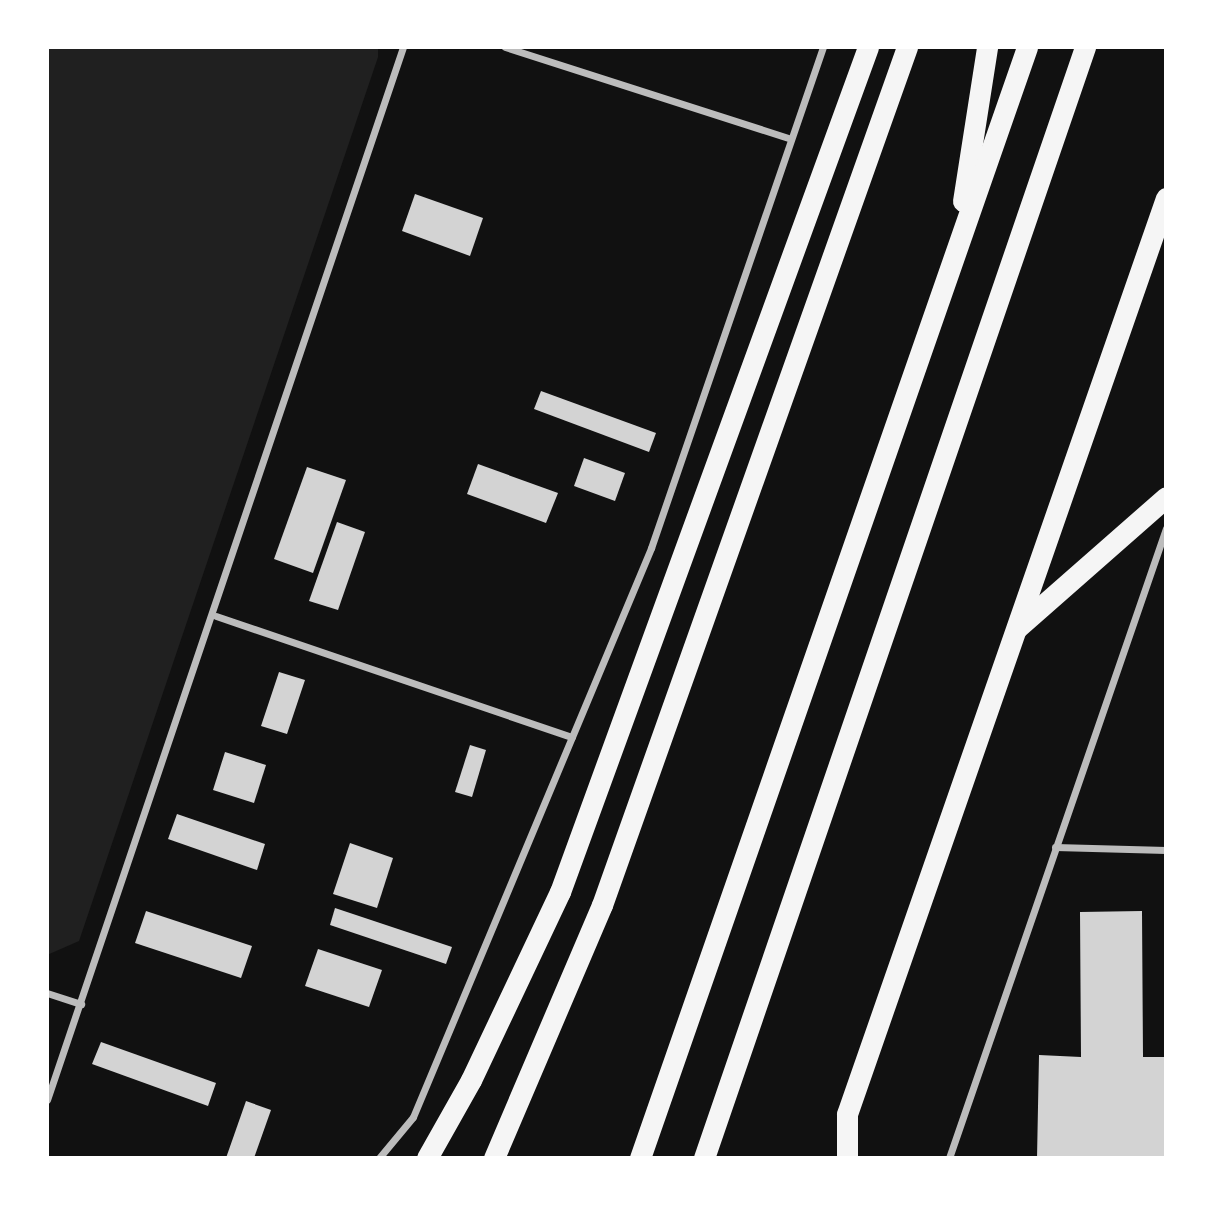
<!DOCTYPE html>
<html>
<head>
<meta charset="utf-8">
<style>
	body { margin:0 }
	#map { position:relative; width:1213px; height:1205px; overflow:hidden; background:#111; font-family:"Source Sans 3",sans-serif }
	div>[style] { position:absolute }
	.green>* { inset:0; background:#202020 }
	.building>* { inset:0; background:#d3d3d3 }
	.minor>* { height:7px; margin:-3.5px; padding:0 3.5px; transform-origin:3.5px; border-radius:3.5px; background:#bcbcbc }
	.motorway>* { height:21px; margin:-10.5px; padding:0 10.5px; transform-origin:10.5px; border-radius:10.5px; background:#f5f5f5 }
	span { translate:-50% -50%; white-space:nowrap; text-align:center; line-height:1.15; -webkit-text-stroke:6px #fff; paint-order:stroke }
	.frame { position:absolute; inset:0; border:49px solid #fff; pointer-events:none }
</style>
</head>
<body>
<div id="map">
	<div class="green">
		<div style="clip-path:polygon(47px 47px,378px 47px,378px 57px,79px 941px,47px 955px)"></div>
	</div>
	<div class="building">
		<div style="clip-path:polygon(415px 194px,483px 218px,470px 256px,402px 231px)"></div>
		<div style="clip-path:polygon(541px 391px,656px 433px,649px 452px,534px 409px)"></div>
		<div style="clip-path:polygon(584px 458px,625px 473px,615px 501px,574px 486px)"></div>
		<div style="clip-path:polygon(478px 464px,558px 493px,546px 523px,467px 494px)"></div>
		<div style="clip-path:polygon(307px 467px,346px 480px,313px 573px,274px 559px)"></div>
		<div style="clip-path:polygon(337px 522px,365px 532px,338px 610px,309px 601px)"></div>
		<div style="clip-path:polygon(279px 672px,305px 680px,287px 734px,261px 726px)"></div>
		<div style="clip-path:polygon(470px 745px,486px 750px,472px 797px,455px 792px)"></div>
		<div style="clip-path:polygon(225px 752px,266px 765px,254px 803px,213px 790px)"></div>
		<div style="clip-path:polygon(177px 814px,265px 844px,257px 870px,168px 839px)"></div>
		<div style="clip-path:polygon(350px 843px,393px 858px,377px 908px,333px 894px)"></div>
		<div style="clip-path:polygon(335px 908px,452px 947px,446px 964px,330px 925px)"></div>
		<div style="clip-path:polygon(146px 911px,252px 946px,241px 978px,135px 943px)"></div>
		<div style="clip-path:polygon(1142px 911px,1143px 1057px,1166px 1057px,1166px 1158px,1037px 1158px,1039px 1055px,1081px 1057px,1080px 912px)"></div>
		<div style="clip-path:polygon(318px 949px,382px 970px,369px 1007px,305px 986px)"></div>
		<div style="clip-path:polygon(101px 1042px,216px 1083px,208px 1106px,92px 1064px)"></div>
		<div style="clip-path:polygon(246px 1101px,271px 1110px,254px 1158px,226px 1158px)"></div>
	</div>
	<div class="minor">
		<div style="left:505px;top:47px;width:300px;rotate:17.8deg"></div>
		<div style="left:216px;top:616px;width:376px;rotate:18.8deg"></div>
		<div style="left:1055px;top:847px;width:111px;rotate:1.5deg"></div>
		<div style="left:47px;top:993px;width:36px;rotate:18deg"></div>
		<div style="left:47px;top:1100px;width:1112px;rotate:-71.32deg"></div>
		<div style="left:379px;top:1158px;width:53px;rotate:-50.3deg"></div>
		<div style="left:413px;top:1117px;width:617px;rotate:-67.3deg"></div>
		<div style="left:651px;top:548px;width:530px;rotate:-71.05deg"></div>
		<div style="left:949px;top:1158px;width:666px;rotate:-70.99deg"></div>
	</div>
	<div class="motorway">
		<div style="left:963px;top:201px;width:156px;rotate:-81.1deg"></div>
		<div style="left:1017px;top:628px;width:198px;rotate:-41.3deg"></div>
		<div style="left:427px;top:1158px;width:90px;rotate:-60.6deg"></div>
		<div style="left:471px;top:1080px;width:208px;rotate:-64.7deg"></div>
		<div style="left:560px;top:892px;width:899px;rotate:-69.97deg"></div>
		<div style="left:494px;top:1158px;width:275px;rotate:-66.9deg"></div>
		<div style="left:602px;top:905px;width:911px;rotate:-70.43deg"></div>
		<div style="left:640px;top:1158px;width:1176px;rotate:-70.79deg"></div>
		<div style="left:704px;top:1158px;width:1175px;rotate:-71.07deg"></div>
		<div style="left:847px;top:1158px;width:44px;rotate:-90deg"></div>
		<div style="left:847px;top:1114px;width:970px;rotate:-70.8deg"></div>
	</div>
	<div class="frame"></div>
</div>
</body>
</html>
